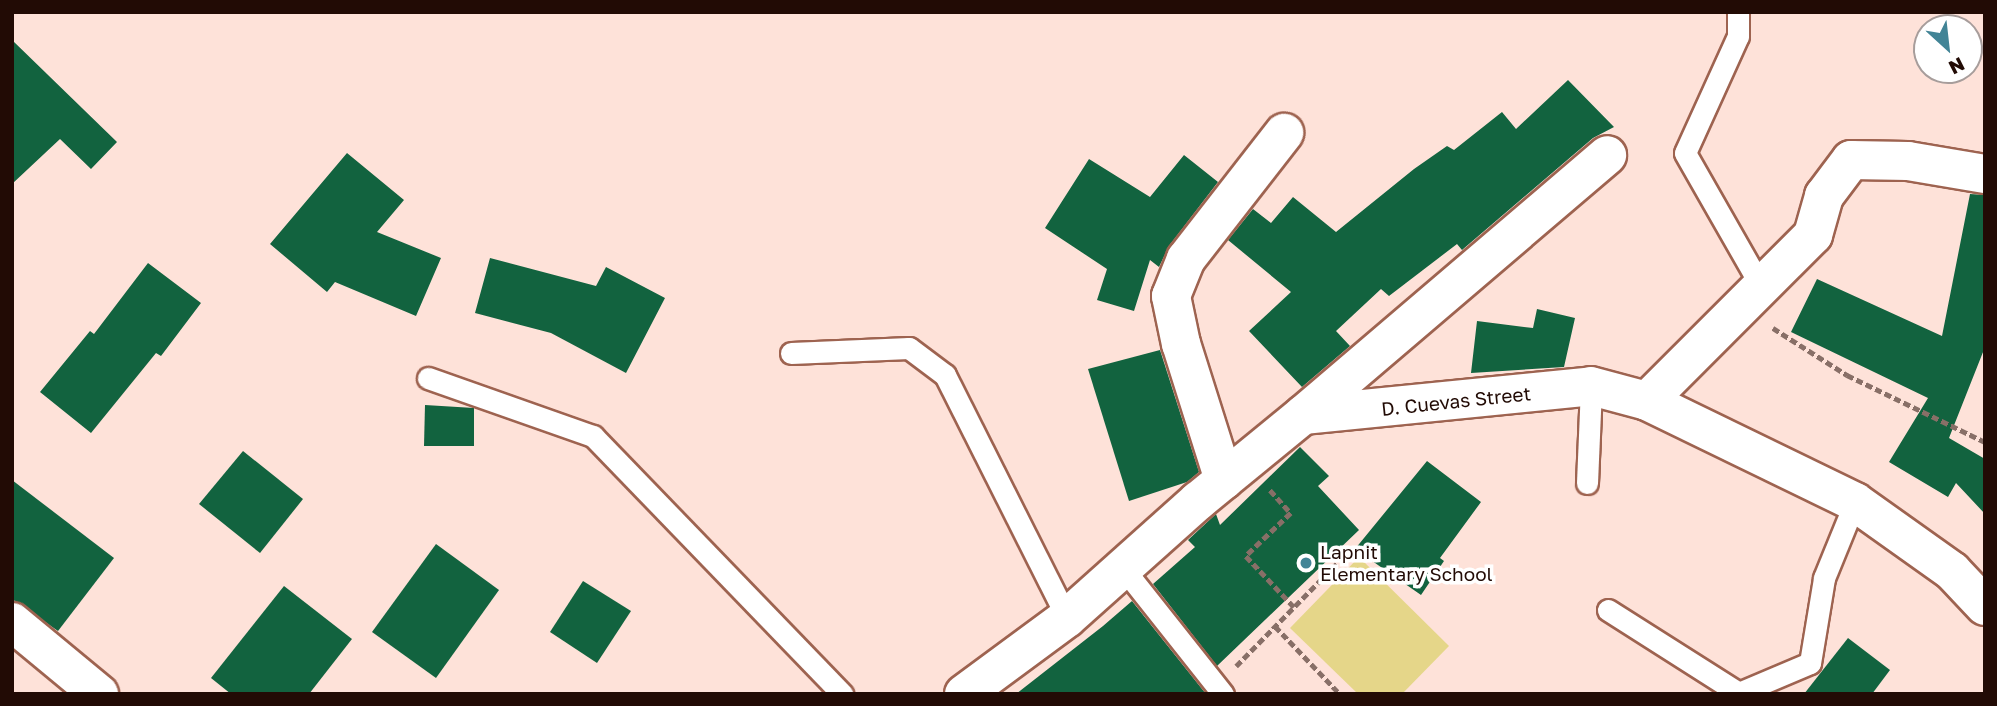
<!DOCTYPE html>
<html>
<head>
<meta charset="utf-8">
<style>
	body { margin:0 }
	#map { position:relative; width:1997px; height:706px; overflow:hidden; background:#fee2d9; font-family:"Golos Text",sans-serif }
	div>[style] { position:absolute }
	.green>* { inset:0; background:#e5d689 }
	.building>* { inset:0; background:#12633f }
	.path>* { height:4.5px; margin-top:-2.25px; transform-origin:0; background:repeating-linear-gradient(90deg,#886f67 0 7px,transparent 0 10.5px) }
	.roads { filter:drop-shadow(2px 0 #9e6350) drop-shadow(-2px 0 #9e6350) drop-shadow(0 2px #9e6350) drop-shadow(0 -2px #9e6350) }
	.service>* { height:21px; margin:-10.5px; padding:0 10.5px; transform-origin:10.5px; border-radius:10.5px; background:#fff }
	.minor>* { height:38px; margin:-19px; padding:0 19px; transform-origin:19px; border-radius:19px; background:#fff }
	.dots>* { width:19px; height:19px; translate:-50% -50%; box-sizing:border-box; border:4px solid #fff; border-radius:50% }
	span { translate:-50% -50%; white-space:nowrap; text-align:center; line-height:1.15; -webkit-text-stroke:7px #fff; paint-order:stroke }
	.street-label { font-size:19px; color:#220b05 }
	.poi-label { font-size:19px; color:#220b05 }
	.left { translate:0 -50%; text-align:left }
	.frame { position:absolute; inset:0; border:14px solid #220b05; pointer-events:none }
	.north { position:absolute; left:1913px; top:14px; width:70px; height:70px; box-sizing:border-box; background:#fff; border:2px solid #a79d9b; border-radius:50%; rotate:153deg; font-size:19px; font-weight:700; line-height:28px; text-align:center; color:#220b05 }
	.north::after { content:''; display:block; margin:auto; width:24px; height:32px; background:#428496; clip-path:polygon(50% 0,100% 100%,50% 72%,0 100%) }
</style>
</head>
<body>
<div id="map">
	<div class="green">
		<div style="clip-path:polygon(1359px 557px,1449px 646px,1402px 694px,1358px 694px,1290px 628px)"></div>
	</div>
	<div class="building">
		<div style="clip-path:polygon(12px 40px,117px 142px,91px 169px,60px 139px,12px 184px)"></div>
		<div style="clip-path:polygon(1568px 80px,1614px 127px,1593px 138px,1462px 250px,1457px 244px,1389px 296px,1381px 289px,1336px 331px,1350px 346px,1302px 387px,1249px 331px,1291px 292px,1228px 240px,1253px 209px,1271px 223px,1293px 197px,1336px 232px,1414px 169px,1447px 146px,1454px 150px,1502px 112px,1516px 129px)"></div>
		<div style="clip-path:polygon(347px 153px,404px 200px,377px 232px,441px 258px,416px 316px,335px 282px,327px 292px,270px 244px)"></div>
		<div style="clip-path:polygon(1184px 155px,1218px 182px,1169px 246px,1159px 267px,1150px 260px,1134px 311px,1097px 300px,1107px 269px,1045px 228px,1089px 159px,1150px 197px)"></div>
		<div style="clip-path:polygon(1970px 194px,1985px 195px,1985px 347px,1949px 438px,1985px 459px,1985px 514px,1956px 483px,1948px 497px,1889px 462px,1928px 398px,1791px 332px,1817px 279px,1942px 336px)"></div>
		<div style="clip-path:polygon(490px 258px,596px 286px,606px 267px,665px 298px,626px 373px,551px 333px,475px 313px)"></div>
		<div style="clip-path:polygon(148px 263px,201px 303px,161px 356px,156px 353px,91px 433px,40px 392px,90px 331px,94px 334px)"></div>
		<div style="clip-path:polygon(1537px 309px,1575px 318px,1564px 367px,1471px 373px,1477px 321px,1533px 328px)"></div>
		<div style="clip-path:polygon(1160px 350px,1199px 472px,1187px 482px,1129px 501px,1088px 369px)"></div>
		<div style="clip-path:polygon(425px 405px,474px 408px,474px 446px,424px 446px)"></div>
		<div style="clip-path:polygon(1300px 447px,1329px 476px,1318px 486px,1359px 530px,1217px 666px,1153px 584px,1195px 547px,1188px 540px,1203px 526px,1216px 514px,1220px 525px)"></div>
		<div style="clip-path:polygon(243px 451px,303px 499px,260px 553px,199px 504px)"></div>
		<div style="clip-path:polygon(1427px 461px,1481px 502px,1440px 558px,1444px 561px,1421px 595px,1355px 549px)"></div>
		<div style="clip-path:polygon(12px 480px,114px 558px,58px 631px,12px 599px)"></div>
		<div style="clip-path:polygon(436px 544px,499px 590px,436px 678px,372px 632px)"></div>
		<div style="clip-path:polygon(583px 581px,631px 611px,597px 663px,550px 632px)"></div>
		<div style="clip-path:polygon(284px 586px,352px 639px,309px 694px,231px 694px,211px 678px)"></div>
		<div style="clip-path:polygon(1132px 601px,1206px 694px,1016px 694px,1103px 626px)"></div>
		<div style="clip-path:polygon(1848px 638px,1890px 670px,1872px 694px,1804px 694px)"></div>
	</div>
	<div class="path">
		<div style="left:1773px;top:328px;width:88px;rotate:32.4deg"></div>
		<div style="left:1847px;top:375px;width:153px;rotate:25.9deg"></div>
		<div style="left:1270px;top:490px;width:31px;rotate:48deg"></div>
		<div style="left:1291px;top:513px;width:62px;rotate:136.3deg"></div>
		<div style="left:1246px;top:556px;width:70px;rotate:46.7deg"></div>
		<div style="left:1275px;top:626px;width:94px;rotate:46.3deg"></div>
		<div style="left:1236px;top:666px;width:164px;rotate:-45.5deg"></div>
	</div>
	<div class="roads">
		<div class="service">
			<div style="left:1738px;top:12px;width:24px;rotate:90deg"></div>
			<div style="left:1738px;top:36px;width:128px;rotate:114.4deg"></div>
			<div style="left:1685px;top:153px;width:153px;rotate:60.3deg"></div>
			<div style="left:791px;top:353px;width:118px;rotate:-2.4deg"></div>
			<div style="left:909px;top:348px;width:45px;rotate:36.9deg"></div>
			<div style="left:945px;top:375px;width:272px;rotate:63.3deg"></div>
			<div style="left:428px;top:378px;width:175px;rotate:19.4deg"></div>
			<div style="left:593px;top:436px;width:359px;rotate:46deg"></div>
			<div style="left:1587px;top:483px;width:97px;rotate:-87.6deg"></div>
			<div style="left:1123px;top:568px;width:161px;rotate:51.6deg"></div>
			<div style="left:1608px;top:610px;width:155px;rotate:32.4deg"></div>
			<div style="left:1739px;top:693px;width:77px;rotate:-22.9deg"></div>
			<div style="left:1810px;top:663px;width:86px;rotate:-80.6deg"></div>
			<div style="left:1824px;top:578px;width:82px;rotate:-67.8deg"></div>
		</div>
		<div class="minor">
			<div style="left:1647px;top:401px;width:235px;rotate:-45deg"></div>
			<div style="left:1813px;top:235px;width:41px;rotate:-74.2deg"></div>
			<div style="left:1824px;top:196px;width:45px;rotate:-53.1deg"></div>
			<div style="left:1851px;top:160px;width:57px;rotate:1deg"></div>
			<div style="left:1908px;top:161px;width:78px;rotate:9.6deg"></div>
			<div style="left:1303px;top:415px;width:400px;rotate:-40.5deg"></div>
			<div style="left:1224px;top:480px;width:143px;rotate:-107.5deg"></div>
			<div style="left:1181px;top:344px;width:49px;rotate:-101.8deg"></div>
			<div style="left:1171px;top:296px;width:40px;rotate:-68deg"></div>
			<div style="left:1186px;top:259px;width:160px;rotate:-52.1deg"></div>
			<div style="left:12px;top:622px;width:113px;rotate:39.6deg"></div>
			<div style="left:964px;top:694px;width:128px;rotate:-36.4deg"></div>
			<div style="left:1067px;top:618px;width:176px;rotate:-41.8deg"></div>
			<div style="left:1198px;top:501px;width:136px;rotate:-39.3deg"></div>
			<div style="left:1303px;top:415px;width:289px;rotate:-5.7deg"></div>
			<div style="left:1591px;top:386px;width:58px;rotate:15deg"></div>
			<div style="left:1647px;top:401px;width:231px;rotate:25.9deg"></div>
			<div style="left:1855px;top:502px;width:119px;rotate:35.4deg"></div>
			<div style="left:1952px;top:571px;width:48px;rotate:46.7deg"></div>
		</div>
	</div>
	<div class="dots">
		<div style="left:1306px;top:563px;background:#428496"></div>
	</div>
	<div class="street-label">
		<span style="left:1456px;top:401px;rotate:-6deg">D. Cuevas Street</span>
	</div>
	<div class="poi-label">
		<span class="left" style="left:1320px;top:563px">Lapnit<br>Elementary School</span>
	</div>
	<div class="frame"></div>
	<div class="north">N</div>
</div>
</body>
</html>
